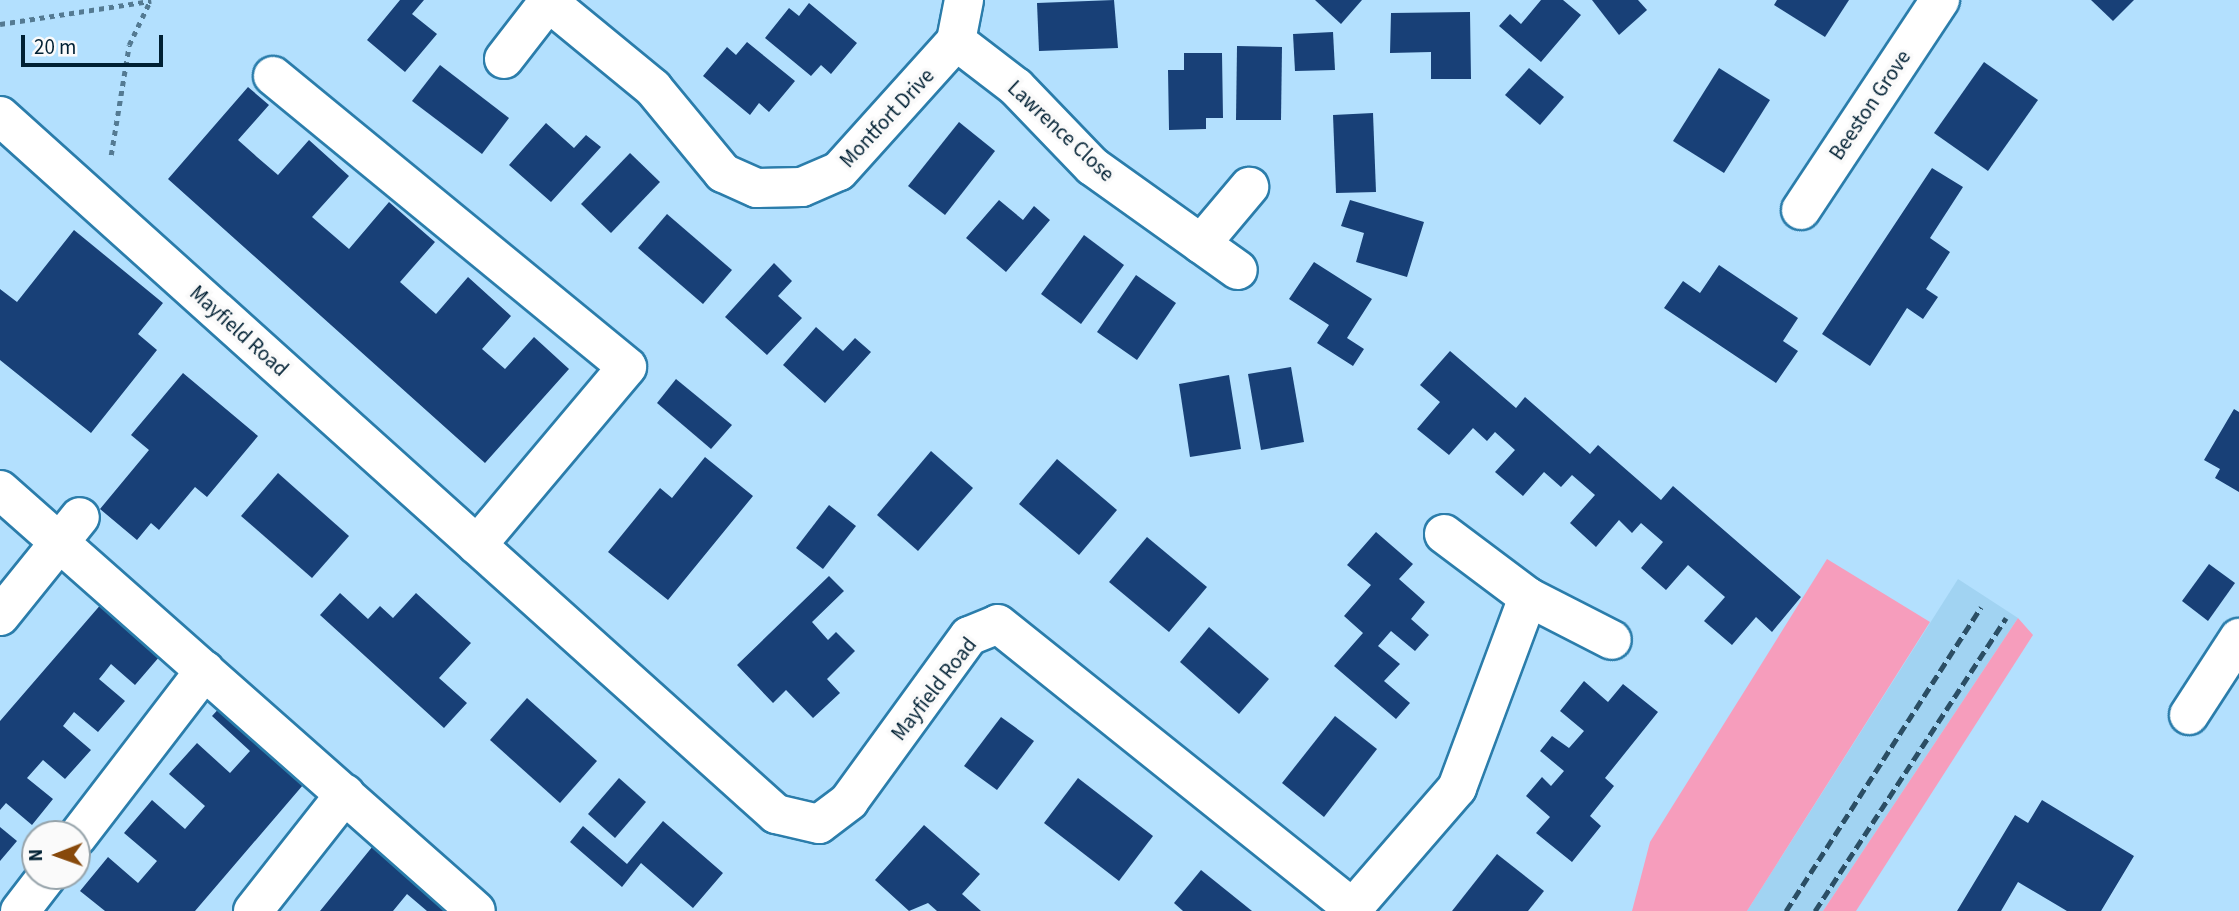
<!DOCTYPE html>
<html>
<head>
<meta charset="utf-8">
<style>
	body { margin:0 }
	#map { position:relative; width:2239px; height:911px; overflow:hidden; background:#b3e0fe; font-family:"Source Sans 3",sans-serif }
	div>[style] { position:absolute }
	.built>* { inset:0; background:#a1d3f2 }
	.green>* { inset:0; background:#f69dbc }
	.building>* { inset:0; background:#184077 }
	.path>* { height:4.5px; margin-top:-2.25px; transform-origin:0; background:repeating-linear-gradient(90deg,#547a92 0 5px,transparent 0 10px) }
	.roads { filter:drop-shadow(2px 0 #2b7dab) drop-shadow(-2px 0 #2b7dab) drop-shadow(0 2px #2b7dab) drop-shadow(0 -2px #2b7dab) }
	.minor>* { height:38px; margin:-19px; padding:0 19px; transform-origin:19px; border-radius:19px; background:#fff }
	.rail>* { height:5px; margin-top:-2.5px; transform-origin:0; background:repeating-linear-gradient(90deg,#2b4e64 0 10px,transparent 0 15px) }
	span { translate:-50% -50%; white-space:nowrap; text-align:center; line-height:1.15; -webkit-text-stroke:7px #fafafa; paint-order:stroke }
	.street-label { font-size:21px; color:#002033 }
	.north { position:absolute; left:21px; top:820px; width:70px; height:70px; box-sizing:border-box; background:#fafafa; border:2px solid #96a3aa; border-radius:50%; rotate:269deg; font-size:19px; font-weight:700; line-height:28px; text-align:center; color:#002033 }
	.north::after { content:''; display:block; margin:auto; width:24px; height:32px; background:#87490b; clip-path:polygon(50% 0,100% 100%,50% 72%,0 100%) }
	.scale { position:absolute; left:21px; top:35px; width:142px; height:32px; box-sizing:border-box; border:4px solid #002033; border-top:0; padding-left:9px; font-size:21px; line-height:24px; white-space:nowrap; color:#002033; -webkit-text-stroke:5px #fafafa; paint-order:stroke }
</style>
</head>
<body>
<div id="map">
	<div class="built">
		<div style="clip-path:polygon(1958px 579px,2018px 618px,1823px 911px,1747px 911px)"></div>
	</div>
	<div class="green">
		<div style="clip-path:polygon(1827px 559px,1930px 622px,1747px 911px,1632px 911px,1650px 842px)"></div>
		<div style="clip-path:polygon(2018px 618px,2033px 635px,1856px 911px,1823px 911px)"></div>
	</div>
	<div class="building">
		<div style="clip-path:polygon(400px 0,424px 0,412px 14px,437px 34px,405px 72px,367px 40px)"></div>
		<div style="clip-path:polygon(1114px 0,1118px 48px,1039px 51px,1037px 3px)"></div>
		<div style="clip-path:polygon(1315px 0,1362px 0,1341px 24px)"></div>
		<div style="clip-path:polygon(1541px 0,1563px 0,1581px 15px,1541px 62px,1499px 26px,1510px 14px,1521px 24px)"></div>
		<div style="clip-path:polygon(1592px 0,1638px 0,1647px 10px,1619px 35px)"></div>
		<div style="clip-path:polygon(1777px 0,1849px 0,1825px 37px,1774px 5px)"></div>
		<div style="clip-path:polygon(2091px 0,2134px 0,2113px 21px)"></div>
		<div style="clip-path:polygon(809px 3px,857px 43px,831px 74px,821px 65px,811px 76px,765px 38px,789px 8px,799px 16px)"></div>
		<div style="clip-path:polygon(1470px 12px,1471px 79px,1431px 79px,1431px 52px,1390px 53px,1391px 13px)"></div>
		<div style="clip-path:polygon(1333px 32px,1335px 70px,1295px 71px,1293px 34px)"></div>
		<div style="clip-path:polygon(747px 42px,795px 81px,769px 112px,759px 103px,750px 115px,703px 76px,727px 47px,736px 55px)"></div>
		<div style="clip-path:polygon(1237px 46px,1282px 47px,1281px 120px,1236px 120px)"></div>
		<div style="clip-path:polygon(1184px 53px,1222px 53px,1223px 118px,1206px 118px,1206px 129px,1169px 130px,1168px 70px,1184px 70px)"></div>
		<div style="clip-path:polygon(1984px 62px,2038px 100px,1988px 171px,1934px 133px)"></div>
		<div style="clip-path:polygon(440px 65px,509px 118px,482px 154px,412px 101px)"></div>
		<div style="clip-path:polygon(1529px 68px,1564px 97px,1540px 125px,1505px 95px)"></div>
		<div style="clip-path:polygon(1719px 68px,1770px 100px,1724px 173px,1673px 141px)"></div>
		<div style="clip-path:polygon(248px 87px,269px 105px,238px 140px,257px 157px,278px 175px,309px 140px,349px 176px,312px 217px,349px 249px,389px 202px,435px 242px,400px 282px,436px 314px,468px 277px,511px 316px,482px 349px,505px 369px,534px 337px,569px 369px,485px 463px,168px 179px)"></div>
		<div style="clip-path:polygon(1373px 113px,1376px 192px,1336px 193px,1333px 115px)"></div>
		<div style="clip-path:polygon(959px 122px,995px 151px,945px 215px,908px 186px)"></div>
		<div style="clip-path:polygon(546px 123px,574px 148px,586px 135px,601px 147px,551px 202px,509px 165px)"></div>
		<div style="clip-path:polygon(630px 153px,660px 182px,611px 233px,581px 204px)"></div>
		<div style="clip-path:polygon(1932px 168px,1963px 187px,1930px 238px,1950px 252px,1926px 289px,1938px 297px,1923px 319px,1907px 308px,1870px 366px,1822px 334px)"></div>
		<div style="clip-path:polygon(999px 200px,1023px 220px,1034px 206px,1050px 220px,1006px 272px,966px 238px)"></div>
		<div style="clip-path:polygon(1350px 200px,1424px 222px,1407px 277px,1356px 262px,1364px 233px,1341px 226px)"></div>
		<div style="clip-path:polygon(667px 214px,732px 270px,703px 304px,638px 248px)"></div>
		<div style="clip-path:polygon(74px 230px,163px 303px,138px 334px,157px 350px,91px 433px,0 360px,0 289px,17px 302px)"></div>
		<div style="clip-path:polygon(1084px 235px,1124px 265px,1081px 324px,1041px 294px)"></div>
		<div style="clip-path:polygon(1314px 262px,1372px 299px,1347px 338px,1364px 349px,1353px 366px,1317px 343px,1329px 325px,1289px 299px)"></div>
		<div style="clip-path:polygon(774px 263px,792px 281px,778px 296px,802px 318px,767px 355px,725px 317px)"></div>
		<div style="clip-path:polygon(1719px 265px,1798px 318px,1783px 341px,1798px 351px,1776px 383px,1664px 308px,1683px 281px,1700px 293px)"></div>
		<div style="clip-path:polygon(1136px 275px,1176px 303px,1137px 360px,1097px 332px)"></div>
		<div style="clip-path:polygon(816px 327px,843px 351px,855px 338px,871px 352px,825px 403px,783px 365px)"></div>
		<div style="clip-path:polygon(1450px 351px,1516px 408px,1525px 397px,1590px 454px,1598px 445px,1661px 500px,1673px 486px,1801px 597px,1772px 632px,1756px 617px,1732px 645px,1704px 621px,1725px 597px,1688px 565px,1666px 590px,1641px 568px,1663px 542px,1641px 523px,1632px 533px,1619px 520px,1596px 547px,1570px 523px,1595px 495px,1572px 475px,1561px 487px,1544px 472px,1523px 496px,1495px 472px,1515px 450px,1495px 432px,1487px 441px,1473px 428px,1449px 455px,1417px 429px,1440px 402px,1420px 385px)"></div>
		<div style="clip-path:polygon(1291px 367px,1304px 442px,1261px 450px,1248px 374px)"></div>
		<div style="clip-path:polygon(183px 373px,258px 436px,207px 497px,195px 487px,159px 530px,151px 523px,137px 540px,100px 509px,149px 450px,131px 435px)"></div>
		<div style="clip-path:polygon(1229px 375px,1241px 449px,1190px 457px,1179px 384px)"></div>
		<div style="clip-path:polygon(676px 379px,732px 425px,711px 449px,657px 403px)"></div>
		<div style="clip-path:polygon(2234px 409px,2239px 412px,2239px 492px,2215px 478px,2220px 469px,2204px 460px)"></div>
		<div style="clip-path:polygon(931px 451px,973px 488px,918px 551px,877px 515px)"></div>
		<div style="clip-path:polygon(705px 457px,753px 496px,668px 600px,608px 552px,660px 488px,672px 498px)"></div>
		<div style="clip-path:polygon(1057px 459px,1117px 510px,1079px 555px,1019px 504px)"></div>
		<div style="clip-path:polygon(278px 473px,349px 536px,312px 578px,241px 516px)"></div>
		<div style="clip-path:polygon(829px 505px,856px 526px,823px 569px,796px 548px)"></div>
		<div style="clip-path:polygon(1376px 532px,1413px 564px,1399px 579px,1425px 602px,1411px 619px,1429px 635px,1415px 651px,1391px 631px,1378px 646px,1400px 664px,1384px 681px,1410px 703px,1396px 719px,1334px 666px,1363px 633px,1344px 616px,1371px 585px,1347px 565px)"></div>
		<div style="clip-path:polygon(1147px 537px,1207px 587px,1169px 632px,1109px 582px)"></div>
		<div style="clip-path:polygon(2209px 564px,2235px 583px,2208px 621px,2182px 601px)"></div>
		<div style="clip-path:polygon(829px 576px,844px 591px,812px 622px,828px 640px,836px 632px,855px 651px,827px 679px,840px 693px,813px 718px,786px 690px,773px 703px,737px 665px)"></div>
		<div style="clip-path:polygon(340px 593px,368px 619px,380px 606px,393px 618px,416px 593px,471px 643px,439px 678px,467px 703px,444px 728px,320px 615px)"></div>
		<div style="clip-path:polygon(109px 595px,160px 656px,135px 685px,111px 664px,104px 673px,99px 679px,125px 701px,98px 732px,74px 712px,63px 726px,91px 750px,65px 779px,43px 760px,27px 778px,53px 799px,32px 825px,6px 803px,0 810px,0 721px)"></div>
		<div style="clip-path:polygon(1209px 627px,1269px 679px,1239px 714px,1180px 662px)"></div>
		<div style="clip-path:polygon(1584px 681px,1608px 702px,1623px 684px,1658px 712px,1605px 778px,1614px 786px,1590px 816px,1601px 826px,1572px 862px,1536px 833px,1550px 817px,1526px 796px,1542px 777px,1551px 786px,1564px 771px,1540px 751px,1552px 736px,1569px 748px,1584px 731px,1560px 711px)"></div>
		<div style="clip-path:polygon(527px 698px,597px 761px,560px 803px,490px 740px)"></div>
		<div style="clip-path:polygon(224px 703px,309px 778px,195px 911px,105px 911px,80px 891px,108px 857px,138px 883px,157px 861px,124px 833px,152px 800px,185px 829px,205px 806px,169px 774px,197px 743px,230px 773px,250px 751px,212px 716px)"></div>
		<div style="clip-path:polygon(1335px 716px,1377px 749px,1324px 817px,1282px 783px)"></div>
		<div style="clip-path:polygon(1001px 717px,1034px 741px,997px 790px,964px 766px)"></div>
		<div style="clip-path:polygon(619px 778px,646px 802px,615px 838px,588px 814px)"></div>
		<div style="clip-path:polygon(1078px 778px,1153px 836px,1119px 881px,1044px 823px)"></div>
		<div style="clip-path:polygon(2042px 800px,2134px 856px,2101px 911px,2067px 911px,2018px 882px,2001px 911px,1957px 911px,2015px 815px,2028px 823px)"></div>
		<div style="clip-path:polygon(663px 821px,723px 873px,693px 908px,641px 863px,622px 887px,570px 842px,583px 826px,627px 864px)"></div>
		<div style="clip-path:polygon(924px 825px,980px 874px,962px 894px,981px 911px,937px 911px,928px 903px,909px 911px,875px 880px)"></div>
		<div style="clip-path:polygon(0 827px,17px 841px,0 861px)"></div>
		<div style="clip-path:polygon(377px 841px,451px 903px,444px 911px,427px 911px,407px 894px,393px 911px,320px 911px)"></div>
		<div style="clip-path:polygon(1497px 854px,1544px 891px,1528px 911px,1452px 911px)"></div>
		<div style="clip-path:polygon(1201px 870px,1252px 911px,1183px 911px,1174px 903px)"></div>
	</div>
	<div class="path">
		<div style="left:0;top:24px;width:153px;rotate:-8.7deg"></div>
		<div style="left:111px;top:155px;width:111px;rotate:-80.7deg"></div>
		<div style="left:129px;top:45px;width:49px;rotate:-64.5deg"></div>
	</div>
	<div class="roads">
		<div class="minor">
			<div style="left:546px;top:0;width:139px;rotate:39.4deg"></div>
			<div style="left:653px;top:88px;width:110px;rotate:50.5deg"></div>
			<div style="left:723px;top:173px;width:37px;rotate:24deg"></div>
			<div style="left:757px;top:188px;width:45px;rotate:-1.3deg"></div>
			<div style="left:802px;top:187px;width:40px;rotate:-23.4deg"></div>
			<div style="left:839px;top:171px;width:175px;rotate:-48deg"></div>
			<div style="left:956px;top:41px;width:42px;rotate:-79deg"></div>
			<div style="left:956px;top:41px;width:76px;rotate:37.5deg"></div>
			<div style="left:1016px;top:87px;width:110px;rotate:46.1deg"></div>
			<div style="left:1092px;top:166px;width:179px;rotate:35.5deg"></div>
			<div style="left:504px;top:59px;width:72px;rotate:-52.3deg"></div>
			<div style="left:273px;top:76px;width:458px;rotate:39.4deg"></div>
			<div style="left:627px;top:367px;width:233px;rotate:130.1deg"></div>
			<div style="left:0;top:116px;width:1044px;rotate:41.97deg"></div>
			<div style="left:776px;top:814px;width:44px;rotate:13.1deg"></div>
			<div style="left:819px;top:824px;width:38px;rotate:-37deg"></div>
			<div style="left:849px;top:801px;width:204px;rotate:-54deg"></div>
			<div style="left:969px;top:636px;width:31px;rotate:-22deg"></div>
			<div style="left:998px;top:624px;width:455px;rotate:38.7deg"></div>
			<div style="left:1353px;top:908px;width:159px;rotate:-49.1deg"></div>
			<div style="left:1457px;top:788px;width:204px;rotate:-69.6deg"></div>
			<div style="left:1801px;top:210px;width:252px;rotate:-56.5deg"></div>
			<div style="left:1201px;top:244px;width:75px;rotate:-49.9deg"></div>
			<div style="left:0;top:490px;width:635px;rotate:41.49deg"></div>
			<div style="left:1444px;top:534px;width:105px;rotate:36.9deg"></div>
			<div style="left:1528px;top:597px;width:94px;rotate:27.1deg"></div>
			<div style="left:0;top:616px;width:127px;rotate:-51.1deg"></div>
			<div style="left:2189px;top:715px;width:92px;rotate:-57deg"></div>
			<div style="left:77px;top:837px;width:210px;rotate:-52.5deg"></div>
			<div style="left:20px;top:911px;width:44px;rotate:-52.4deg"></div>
			<div style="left:253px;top:911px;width:149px;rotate:-51.8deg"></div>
		</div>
	</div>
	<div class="rail">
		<div style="left:1786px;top:911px;width:361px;rotate:-57.3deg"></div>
		<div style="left:1815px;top:911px;width:350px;rotate:-56.9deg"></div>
	</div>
	<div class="street-label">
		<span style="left:1870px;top:105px;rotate:-56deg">Beeston Grove</span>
		<span style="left:887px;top:118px;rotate:-47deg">Montfort Drive</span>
		<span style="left:1061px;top:131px;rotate:43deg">Lawrence Close</span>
		<span style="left:239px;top:331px;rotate:42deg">Mayfield Road</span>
		<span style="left:934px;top:689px;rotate:-52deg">Mayfield Road</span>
	</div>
	<div class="north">N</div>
	<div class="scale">20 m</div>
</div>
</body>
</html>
